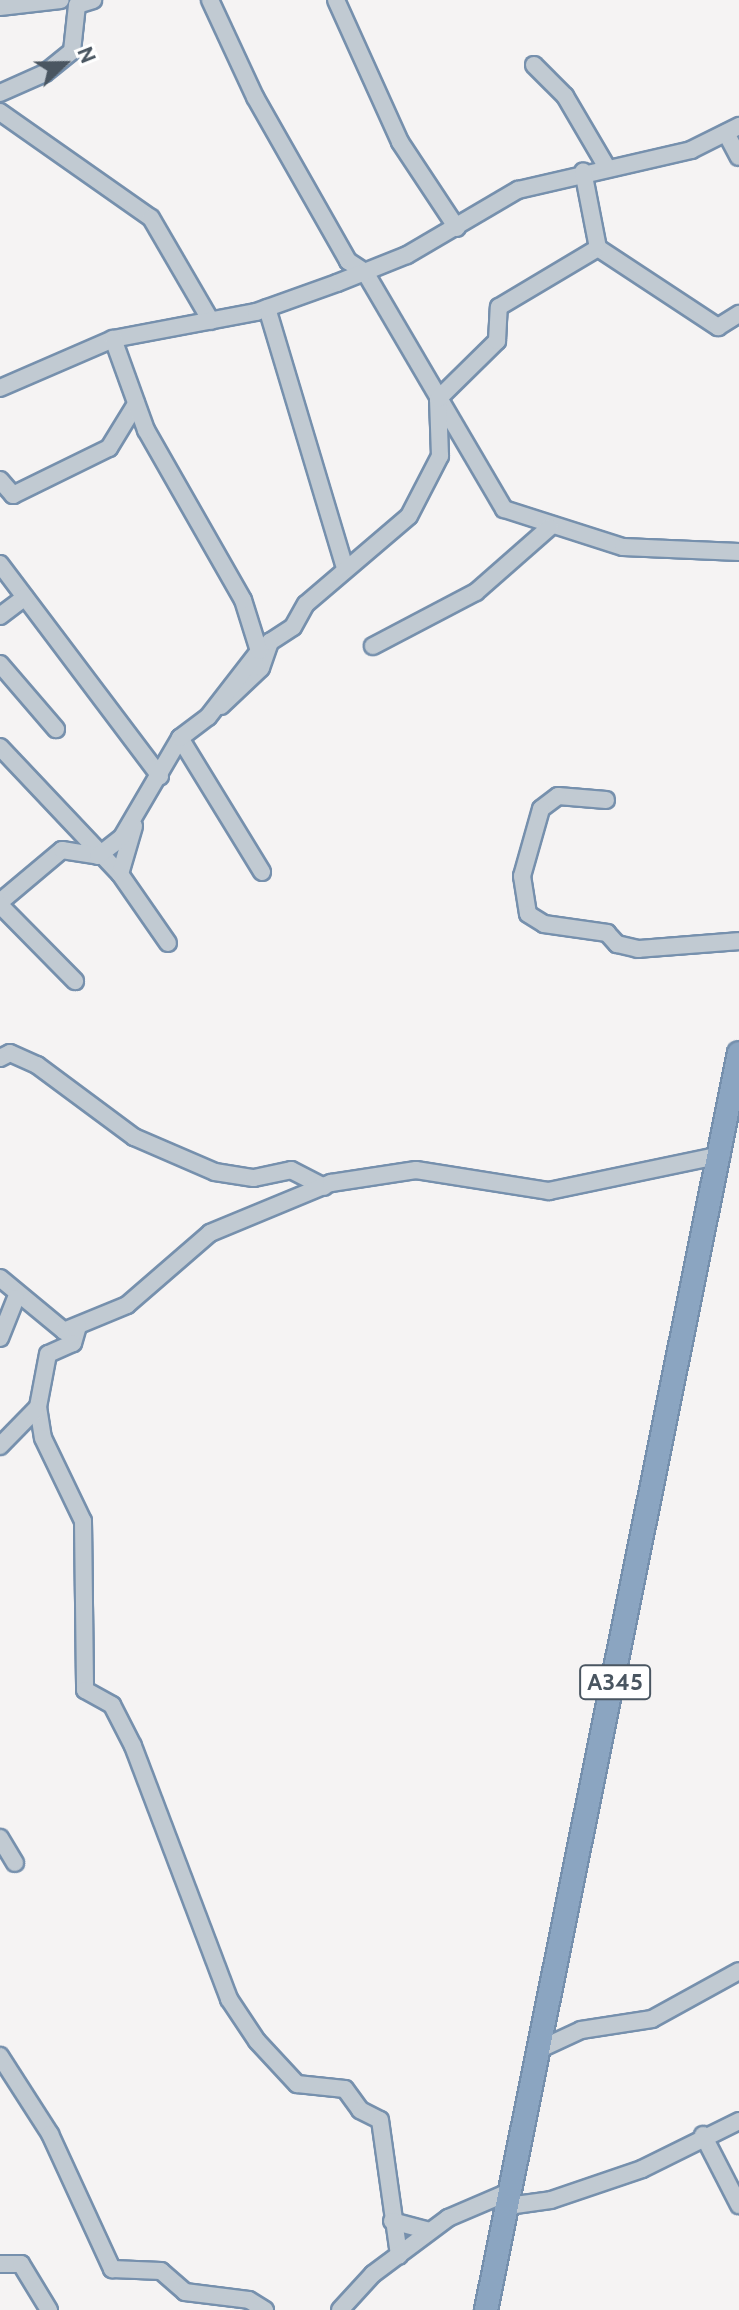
<!DOCTYPE html>
<html>
<head>
<meta charset="utf-8">
<style>
	body { margin:0 }
	#map { position:relative; width:739px; height:2310px; overflow:hidden; background:#f5f3f3; font-family:Cabin,sans-serif }
	div>[style] { position:absolute }
	.roads { filter:drop-shadow(2px 0 #7690ad) drop-shadow(-2px 0 #7690ad) drop-shadow(0 2px #7690ad) drop-shadow(0 -2px #7690ad) }
	.minor>* { height:16px; margin:-8px; padding:0 8px; transform-origin:8px; border-radius:8px; background:#c1cad2 }
	.highway>* { height:22px; margin:-11px; padding:0 11px; transform-origin:11px; border-radius:11px; background:#8ba5c1 }
	span { translate:-50% -50%; white-space:nowrap; text-align:center; line-height:1.15; -webkit-text-stroke:8px #fff; paint-order:stroke }
	.shield-label span { padding:2px 6px; background:#fff; border:2px solid; border-radius:6px; -webkit-text-stroke-width:0 }
	.shield-label { font-size:24px; color:#4a5661; font-weight:700 }
	.north { position:absolute; left:24px; top:24px; width:80px; height:80px; -webkit-text-stroke:6px #fff; paint-order:stroke; rotate:68deg; font-size:22px; font-weight:700; line-height:32px; text-align:center; color:#4a5661 }
	.north::after { content:''; display:block; margin:auto; width:28px; height:36px; background:#4a5661; clip-path:polygon(50% 0,100% 100%,50% 72%,0 100%) }
</style>
</head>
<body>
<div id="map">
	<div class="roads">
		<div class="minor">
			<div style="left:210px;top:0;width:107px;rotate:65.1deg"></div>
			<div style="left:255px;top:97px;width:189px;rotate:60.4deg"></div>
			<div style="left:348px;top:261px;width:20px;rotate:33deg"></div>
			<div style="left:365px;top:272px;width:275px;rotate:59.6deg"></div>
			<div style="left:504px;top:509px;width:125px;rotate:17.7deg"></div>
			<div style="left:623px;top:547px;width:116px;rotate:2.5deg"></div>
			<div style="left:336px;top:0;width:156px;rotate:65.7deg"></div>
			<div style="left:400px;top:142px;width:103px;rotate:56.5deg"></div>
			<div style="left:0;top:7px;width:61px;rotate:-6.5deg"></div>
			<div style="left:534px;top:65px;width:44px;rotate:45deg"></div>
			<div style="left:565px;top:96px;width:81px;rotate:59.6deg"></div>
			<div style="left:0;top:93px;width:49px;rotate:-24deg"></div>
			<div style="left:45px;top:73px;width:35px;rotate:-39deg"></div>
			<div style="left:72px;top:51px;width:46px;rotate:-83.8deg"></div>
			<div style="left:77px;top:5px;width:17px;rotate:-17deg"></div>
			<div style="left:0;top:112px;width:184px;rotate:35.1deg"></div>
			<div style="left:151px;top:218px;width:119px;rotate:59.8deg"></div>
			<div style="left:726px;top:133px;width:27px;rotate:62deg"></div>
			<div style="left:598px;top:248px;width:144px;rotate:33.4deg"></div>
			<div style="left:718px;top:327px;width:25px;rotate:-32deg"></div>
			<div style="left:267px;top:308px;width:271px;rotate:73.3deg"></div>
			<div style="left:0;top:388px;width:123px;rotate:-23.4deg"></div>
			<div style="left:113px;top:339px;width:146px;rotate:-10.7deg"></div>
			<div style="left:256px;top:312px;width:86px;rotate:-19.7deg"></div>
			<div style="left:337px;top:283px;width:75px;rotate:-21.8deg"></div>
			<div style="left:407px;top:255px;width:129px;rotate:-30.4deg"></div>
			<div style="left:518px;top:190px;width:178px;rotate:-13deg"></div>
			<div style="left:691px;top:150px;width:54px;rotate:-26.6deg"></div>
			<div style="left:0;top:480px;width:20px;rotate:49deg"></div>
			<div style="left:13px;top:495px;width:107px;rotate:-26.1deg"></div>
			<div style="left:109px;top:448px;width:52px;rotate:-58.5deg"></div>
			<div style="left:0;top:564px;width:266px;rotate:53deg"></div>
			<div style="left:0;top:616px;width:31px;rotate:-37deg"></div>
			<div style="left:373px;top:646px;width:116px;rotate:-27.7deg"></div>
			<div style="left:476px;top:592px;width:98px;rotate:-41.3deg"></div>
			<div style="left:0;top:664px;width:86px;rotate:49.3deg"></div>
			<div style="left:221px;top:706px;width:55px;rotate:-43.5deg"></div>
			<div style="left:261px;top:668px;width:28px;rotate:-71deg"></div>
			<div style="left:270px;top:642px;width:27px;rotate:-33deg"></div>
			<div style="left:293px;top:627px;width:26px;rotate:-61deg"></div>
			<div style="left:306px;top:604px;width:135px;rotate:-40.5deg"></div>
			<div style="left:409px;top:516px;width:68px;rotate:-62.7deg"></div>
			<div style="left:440px;top:456px;width:57px;rotate:-92deg"></div>
			<div style="left:438px;top:399px;width:83px;rotate:-44.5deg"></div>
			<div style="left:497px;top:341px;width:34px;rotate:-87deg"></div>
			<div style="left:499px;top:307px;width:115px;rotate:-30.8deg"></div>
			<div style="left:598px;top:248px;width:78px;rotate:-101deg"></div>
			<div style="left:180px;top:738px;width:157px;rotate:58.5deg"></div>
			<div style="left:0;top:747px;width:175px;rotate:46.6deg"></div>
			<div style="left:120px;top:874px;width:84px;rotate:55.2deg"></div>
			<div style="left:606px;top:800px;width:48px;rotate:-175.2deg"></div>
			<div style="left:558px;top:796px;width:21px;rotate:143deg"></div>
			<div style="left:541px;top:809px;width:70px;rotate:105.8deg"></div>
			<div style="left:522px;top:876px;width:38px;rotate:81deg"></div>
			<div style="left:528px;top:914px;width:19px;rotate:32deg"></div>
			<div style="left:544px;top:924px;width:64px;rotate:8.1deg"></div>
			<div style="left:607px;top:933px;width:15px;rotate:48deg"></div>
			<div style="left:617px;top:944px;width:22px;rotate:13deg"></div>
			<div style="left:638px;top:949px;width:101px;rotate:-4.5deg"></div>
			<div style="left:120px;top:874px;width:50px;rotate:-73.7deg"></div>
			<div style="left:0;top:902px;width:81px;rotate:-40deg"></div>
			<div style="left:62px;top:850px;width:36px;rotate:9deg"></div>
			<div style="left:98px;top:856px;width:31px;rotate:-38deg"></div>
			<div style="left:122px;top:837px;width:115px;rotate:-59.6deg"></div>
			<div style="left:180px;top:738px;width:35px;rotate:-37deg"></div>
			<div style="left:208px;top:717px;width:83px;rotate:-52.3deg"></div>
			<div style="left:259px;top:651px;width:53px;rotate:-107.4deg"></div>
			<div style="left:243px;top:600px;width:196px;rotate:-119.7deg"></div>
			<div style="left:146px;top:430px;width:97px;rotate:-109.9deg"></div>
			<div style="left:0;top:905px;width:107px;rotate:45.4deg"></div>
			<div style="left:0;top:1058px;width:11px;rotate:-27deg"></div>
			<div style="left:10px;top:1053px;width:30px;rotate:24deg"></div>
			<div style="left:37px;top:1065px;width:121px;rotate:36.6deg"></div>
			<div style="left:134px;top:1137px;width:88px;rotate:23.4deg"></div>
			<div style="left:215px;top:1172px;width:39px;rotate:9deg"></div>
			<div style="left:254px;top:1178px;width:38px;rotate:-12deg"></div>
			<div style="left:291px;top:1170px;width:37px;rotate:27deg"></div>
			<div style="left:0;top:1278px;width:83px;rotate:39.6deg"></div>
			<div style="left:64px;top:1331px;width:68px;rotate:-22.4deg"></div>
			<div style="left:127px;top:1305px;width:110px;rotate:-40.9deg"></div>
			<div style="left:210px;top:1233px;width:131px;rotate:-22.5deg"></div>
			<div style="left:331px;top:1183px;width:86px;rotate:-8.7deg"></div>
			<div style="left:416px;top:1170px;width:135px;rotate:9deg"></div>
			<div style="left:549px;top:1191px;width:176px;rotate:-11.8deg"></div>
			<div style="left:78px;top:1326px;width:18px;rotate:106deg"></div>
			<div style="left:73px;top:1343px;width:27px;rotate:156deg"></div>
			<div style="left:48px;top:1354px;width:54px;rotate:100.7deg"></div>
			<div style="left:38px;top:1407px;width:31px;rotate:81deg"></div>
			<div style="left:43px;top:1438px;width:92px;rotate:64.3deg"></div>
			<div style="left:83px;top:1521px;width:169px;rotate:89.3deg"></div>
			<div style="left:85px;top:1690px;width:31px;rotate:29deg"></div>
			<div style="left:112px;top:1705px;width:46px;rotate:62.9deg"></div>
			<div style="left:133px;top:1746px;width:271px;rotate:69.2deg"></div>
			<div style="left:229px;top:1999px;width:50px;rotate:56.3deg"></div>
			<div style="left:257px;top:2041px;width:59px;rotate:47.1deg"></div>
			<div style="left:297px;top:2084px;width:48px;rotate:5.9deg"></div>
			<div style="left:345px;top:2089px;width:26px;rotate:54deg"></div>
			<div style="left:360px;top:2110px;width:22px;rotate:27deg"></div>
			<div style="left:380px;top:2120px;width:137px;rotate:82deg"></div>
			<div style="left:0;top:1338px;width:43px;rotate:-68.2deg"></div>
			<div style="left:0;top:1446px;width:54px;rotate:-45.7deg"></div>
			<div style="left:0;top:1838px;width:29px;rotate:59deg"></div>
			<div style="left:538px;top:2050px;width:47px;rotate:-24.9deg"></div>
			<div style="left:581px;top:2030px;width:72px;rotate:-8.8deg"></div>
			<div style="left:652px;top:2019px;width:99px;rotate:-28.9deg"></div>
			<div style="left:0;top:2056px;width:93px;rotate:57.3deg"></div>
			<div style="left:50px;top:2134px;width:149px;rotate:65.3deg"></div>
			<div style="left:112px;top:2269px;width:49px;rotate:2.3deg"></div>
			<div style="left:161px;top:2271px;width:32px;rotate:41deg"></div>
			<div style="left:185px;top:2292px;width:64px;rotate:7.1deg"></div>
			<div style="left:249px;top:2300px;width:19px;rotate:32deg"></div>
			<div style="left:703px;top:2135px;width:79px;rotate:62.8deg"></div>
			<div style="left:508px;top:2206px;width:43px;rotate:-7.9deg"></div>
			<div style="left:551px;top:2200px;width:96px;rotate:-18.8deg"></div>
			<div style="left:642px;top:2169px;width:108px;rotate:-26.3deg"></div>
			<div style="left:392px;top:2221px;width:39px;rotate:15deg"></div>
			<div style="left:0;top:2264px;width:21px"></div>
			<div style="left:21px;top:2264px;width:54px;rotate:58.7deg"></div>
			<div style="left:340px;top:2310px;width:49px;rotate:-47.5deg"></div>
			<div style="left:373px;top:2274px;width:94px;rotate:-36.7deg"></div>
			<div style="left:448px;top:2218px;width:69px;rotate:-23.2deg"></div>
		</div>
		<div class="highway">
			<div style="left:486px;top:2310px;width:1282px;rotate:-78.62deg"></div>
		</div>
	</div>
	<div class="shield-label">
		<span style="left:615px;top:1682px">A345</span>
	</div>
	<div class="north">N</div>
</div>
</body>
</html>
